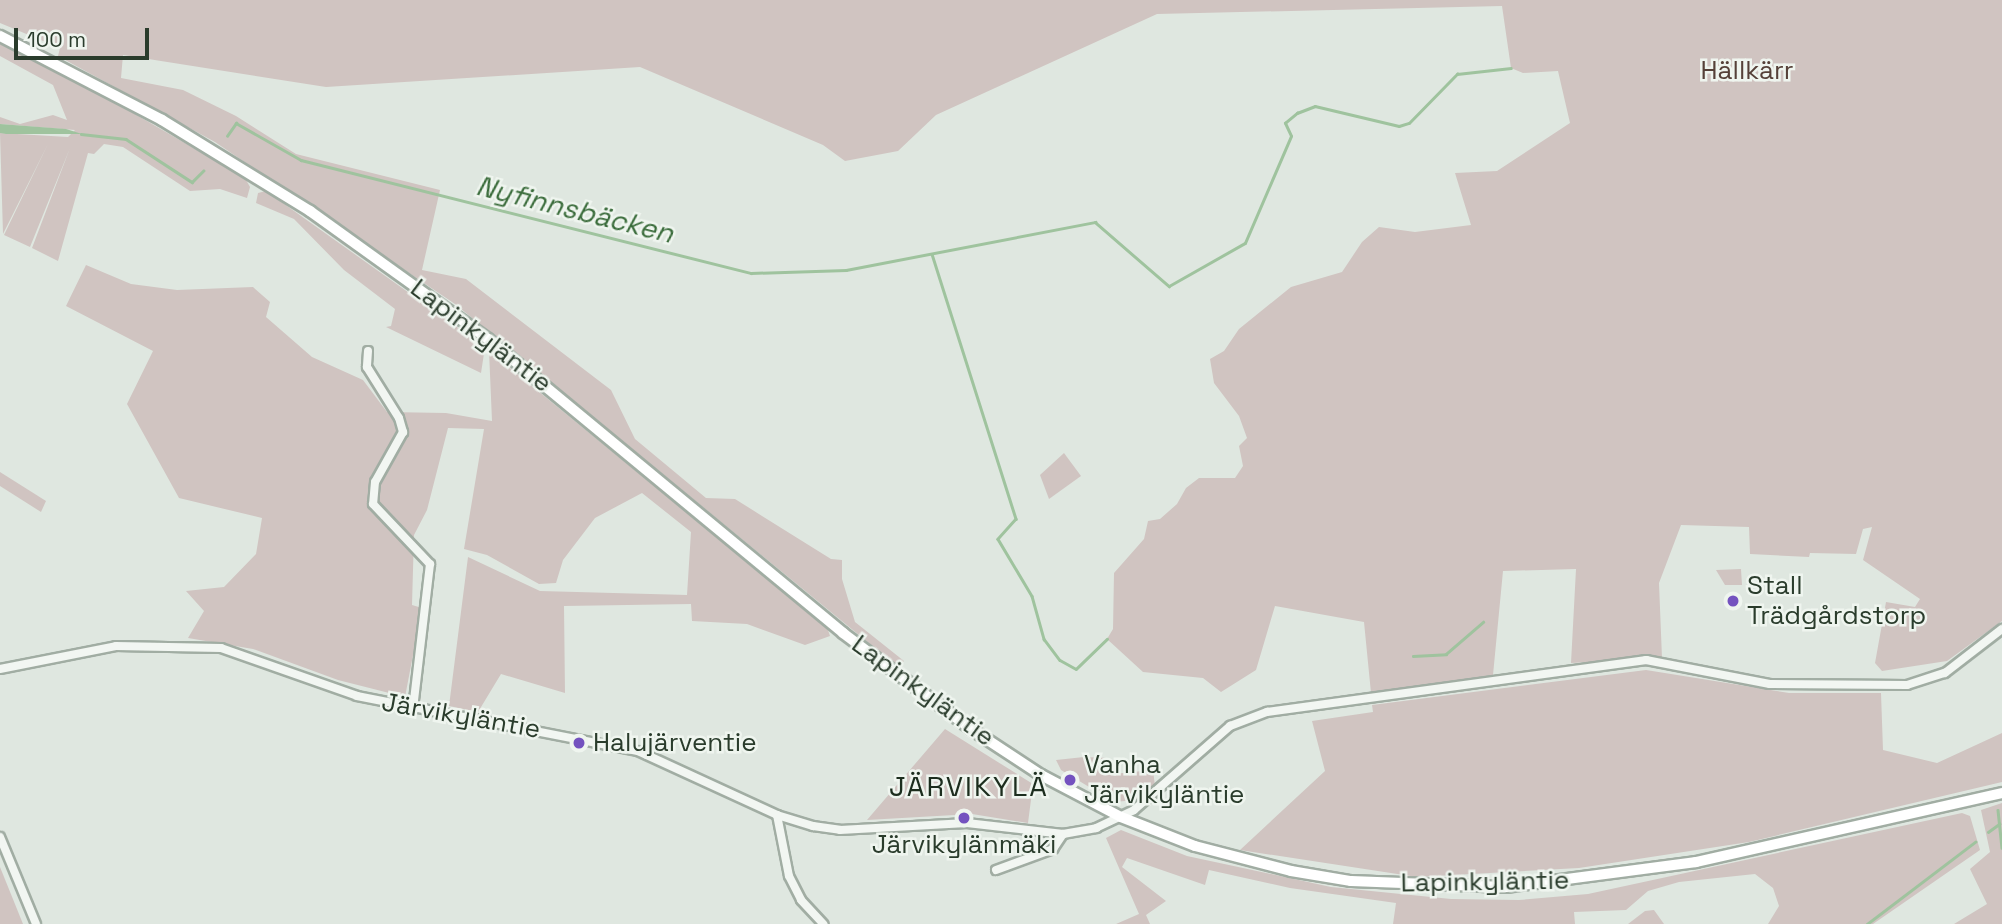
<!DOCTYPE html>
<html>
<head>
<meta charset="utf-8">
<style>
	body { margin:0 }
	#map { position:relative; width:2002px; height:924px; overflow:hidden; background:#dfe7e0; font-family:"Space Grotesk",sans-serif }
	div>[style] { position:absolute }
	.green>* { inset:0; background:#d0c4c1 }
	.water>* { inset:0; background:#9fc39e }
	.stream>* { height:2.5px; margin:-1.25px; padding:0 1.25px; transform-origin:1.25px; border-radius:1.25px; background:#9fc39e }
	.roads { filter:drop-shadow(2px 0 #a1ada3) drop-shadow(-2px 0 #a1ada3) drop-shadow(0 2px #a1ada3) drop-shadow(0 -2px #a1ada3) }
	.street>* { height:8px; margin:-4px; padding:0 4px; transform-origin:4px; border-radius:4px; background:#f2f6f2 }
	.secondary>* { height:10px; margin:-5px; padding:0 5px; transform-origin:5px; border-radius:5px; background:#fff }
	.dots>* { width:19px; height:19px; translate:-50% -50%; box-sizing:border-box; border:4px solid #eff5ef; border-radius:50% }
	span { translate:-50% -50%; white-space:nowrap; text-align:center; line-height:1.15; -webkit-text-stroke:5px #eff5ef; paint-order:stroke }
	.park-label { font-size:26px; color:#564139 }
	.street-label { font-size:26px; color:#2a3c2c }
	.poi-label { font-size:26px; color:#2a3c2c }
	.left { translate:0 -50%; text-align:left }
	.water-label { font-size:28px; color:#396b3a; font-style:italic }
	.neighbourhood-label { font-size:28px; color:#1c2d1e; letter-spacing:2px }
	.scale { position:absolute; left:14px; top:28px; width:135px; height:32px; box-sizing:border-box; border:4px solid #2a3c2c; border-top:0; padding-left:9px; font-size:21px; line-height:24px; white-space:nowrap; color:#2a3c2c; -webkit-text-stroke:5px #eff5ef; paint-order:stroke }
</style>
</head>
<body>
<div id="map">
	<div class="green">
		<div style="clip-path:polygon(0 0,2002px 0,2002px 621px,1947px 661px,1882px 671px,1875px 663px,1886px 602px,1915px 607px,1920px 599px,1863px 560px,1872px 527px,1863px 529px,1856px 554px,1810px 553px,1809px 557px,1750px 554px,1749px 527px,1681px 525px,1659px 583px,1662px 658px,1571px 663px,1576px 569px,1503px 571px,1493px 675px,1371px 693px,1364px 622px,1275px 606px,1256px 670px,1221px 692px,1203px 678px,1143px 672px,1107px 639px,1113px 629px,1114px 573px,1144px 539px,1148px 521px,1160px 519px,1177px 504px,1186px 488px,1199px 478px,1235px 478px,1243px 466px,1239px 446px,1247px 438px,1239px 416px,1214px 383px,1210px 359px,1224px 351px,1239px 329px,1291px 287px,1342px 272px,1362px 242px,1379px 227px,1415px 232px,1471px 225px,1455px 173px,1497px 171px,1570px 123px,1558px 71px,1523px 73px,1511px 68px,1502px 6px,1157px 14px,936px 115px,898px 151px,845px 161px,823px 145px,640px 67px,326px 87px,123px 55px,121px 78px,183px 90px,236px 116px,296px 154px,440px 190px,422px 270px,466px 279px,611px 390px,635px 439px,706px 498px,735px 499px,831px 559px,842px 560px,842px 579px,855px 622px,904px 661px,898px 667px,455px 304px,215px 142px,58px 56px,60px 48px,0 23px)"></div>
		<div style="clip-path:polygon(0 44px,109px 99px,245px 178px,250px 187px,247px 198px,220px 189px,190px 191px,123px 147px,104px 144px,94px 154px,88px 153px,58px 261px,32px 248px,70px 148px,30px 247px,4px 235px,48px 144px,3px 234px,0 133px,68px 137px,75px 130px,0 124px,0 117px,20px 124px,53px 115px,67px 120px,53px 85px,0 56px)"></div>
		<div style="clip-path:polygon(266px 191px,485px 347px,481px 373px,386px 327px,391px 326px,395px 309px,344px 270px,294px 219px,256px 203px,258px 193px)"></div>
		<div style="clip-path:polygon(86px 265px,131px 284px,177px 290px,253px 287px,270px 302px,266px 317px,312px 357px,363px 380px,387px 412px,446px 413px,492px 421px,489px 351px,827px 627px,830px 636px,805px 645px,747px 624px,692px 621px,691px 604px,564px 606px,565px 693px,501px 674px,478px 712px,449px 706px,468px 557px,540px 591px,687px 595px,691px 532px,642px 493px,595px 518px,563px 560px,556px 583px,539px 584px,487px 555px,464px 549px,484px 429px,448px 428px,427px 510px,414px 535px,412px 605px,422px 608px,405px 697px,338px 680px,253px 649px,188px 638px,204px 611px,186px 591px,224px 587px,256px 554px,262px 518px,179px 498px,127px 404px,153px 351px,66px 306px)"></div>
		<div style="clip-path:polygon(1064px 453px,1081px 476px,1049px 499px,1040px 475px)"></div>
		<div style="clip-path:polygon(0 472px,46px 501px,41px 512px,0 486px)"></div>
		<div style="clip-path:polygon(1741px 569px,1742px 585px,1725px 585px,1716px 570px)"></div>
		<div style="clip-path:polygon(1646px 670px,1789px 693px,1881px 693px,1883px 750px,1937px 763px,2002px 733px,2002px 782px,1749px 842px,1579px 868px,1417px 877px,1240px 850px,1325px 771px,1312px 721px,1373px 712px,1372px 705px)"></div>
		<div style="clip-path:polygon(945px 729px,1033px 784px,1028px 823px,972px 814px,867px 820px)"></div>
		<div style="clip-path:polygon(1084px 757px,1109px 758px,1113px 774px,1153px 770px,1155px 786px,1136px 800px,1114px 802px,1061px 770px,1056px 760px)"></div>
		<div style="clip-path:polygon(2002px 803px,2002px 924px,1954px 924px,1987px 904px,1970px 869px,1990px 852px,1981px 810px)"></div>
		<div style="clip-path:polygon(1962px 813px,1970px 816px,1980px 850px,1873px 924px,1768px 924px,1779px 906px,1773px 888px,1755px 874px,1679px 882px,1648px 891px,1626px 910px,1574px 912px,1575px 924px,1393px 924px,1396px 903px,1290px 888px,1209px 870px,1205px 885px,1127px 858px,1122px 867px,1166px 901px,1146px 915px,1150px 924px,1116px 924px,1139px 914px,1106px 838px,1121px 830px,1187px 856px,1331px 887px,1451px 899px,1519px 900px,1588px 894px)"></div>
		<div style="clip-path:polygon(0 867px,23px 924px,0 924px)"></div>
		<div style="clip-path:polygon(1654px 910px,1664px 924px,1628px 924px,1645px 911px)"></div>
	</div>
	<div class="water">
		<div style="clip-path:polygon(0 124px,66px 129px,82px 134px,6px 134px,0 133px)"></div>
	</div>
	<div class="stream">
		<div style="left:81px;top:134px;width:45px;rotate:6.3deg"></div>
		<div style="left:126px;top:139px;width:79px;rotate:33.1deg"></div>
		<div style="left:192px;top:182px;width:16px;rotate:-45deg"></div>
		<div style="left:227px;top:136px;width:16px;rotate:-55deg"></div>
		<div style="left:236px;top:123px;width:75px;rotate:29.6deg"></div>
		<div style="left:301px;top:160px;width:464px;rotate:14.1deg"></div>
		<div style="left:751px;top:273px;width:95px;rotate:-1.8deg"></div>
		<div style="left:846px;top:270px;width:254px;rotate:-10.9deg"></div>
		<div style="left:1095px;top:222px;width:98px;rotate:40.9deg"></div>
		<div style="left:1169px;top:286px;width:87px;rotate:-29.5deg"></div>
		<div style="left:1245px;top:243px;width:116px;rotate:-66.7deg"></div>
		<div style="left:1291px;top:136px;width:14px;rotate:-115deg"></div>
		<div style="left:1285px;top:123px;width:16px;rotate:-40deg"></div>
		<div style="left:1297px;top:113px;width:19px;rotate:-21deg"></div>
		<div style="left:1315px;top:106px;width:86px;rotate:13.4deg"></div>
		<div style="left:1399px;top:126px;width:10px;rotate:-17deg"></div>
		<div style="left:1409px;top:123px;width:69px;rotate:-45.6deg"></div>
		<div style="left:1457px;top:74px;width:54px;rotate:-6.3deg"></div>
		<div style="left:932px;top:254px;width:278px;rotate:72.4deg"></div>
		<div style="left:1016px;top:519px;width:27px;rotate:132deg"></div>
		<div style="left:998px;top:539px;width:66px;rotate:59.2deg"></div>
		<div style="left:1032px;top:596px;width:45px;rotate:74.4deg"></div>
		<div style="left:1044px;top:639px;width:26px;rotate:53deg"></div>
		<div style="left:1060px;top:660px;width:18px;rotate:29deg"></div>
		<div style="left:1076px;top:669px;width:43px;rotate:-44.1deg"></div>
		<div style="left:1413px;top:656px;width:33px;rotate:-3deg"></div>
		<div style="left:1446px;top:654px;width:49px;rotate:-40.9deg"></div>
		<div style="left:1998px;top:810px;width:38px;rotate:84deg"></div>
		<div style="left:1988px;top:832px;width:14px;rotate:-36deg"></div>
		<div style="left:1867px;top:924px;width:136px;rotate:-37.2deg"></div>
	</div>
	<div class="roads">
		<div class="street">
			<div style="left:368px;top:351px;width:16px;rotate:94deg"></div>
			<div style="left:367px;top:367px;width:60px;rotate:57.9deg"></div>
			<div style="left:399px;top:418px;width:15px;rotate:74deg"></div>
			<div style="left:403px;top:432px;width:57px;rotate:119.2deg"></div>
			<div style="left:375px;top:482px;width:22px;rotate:95deg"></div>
			<div style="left:373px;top:504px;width:83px;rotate:46.5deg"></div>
			<div style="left:430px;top:564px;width:145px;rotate:96.7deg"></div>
			<div style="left:0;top:669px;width:118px;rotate:-11.2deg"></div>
			<div style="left:116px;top:646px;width:105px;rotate:1.1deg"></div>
			<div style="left:221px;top:648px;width:144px;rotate:19.4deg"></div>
			<div style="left:357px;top:696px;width:286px;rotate:11.1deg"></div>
			<div style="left:638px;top:751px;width:153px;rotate:24.7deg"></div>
			<div style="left:777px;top:815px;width:38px;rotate:17deg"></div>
			<div style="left:813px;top:826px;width:27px;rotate:8deg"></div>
			<div style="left:840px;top:830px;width:127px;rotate:-3.2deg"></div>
			<div style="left:967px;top:823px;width:97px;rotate:6.5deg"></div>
			<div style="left:1063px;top:834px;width:34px;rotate:-10deg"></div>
			<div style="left:1096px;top:828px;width:42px;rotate:-25.3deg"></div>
			<div style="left:1134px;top:810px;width:128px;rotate:-41.2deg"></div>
			<div style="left:1230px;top:726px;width:40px;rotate:-21deg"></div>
			<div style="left:1267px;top:712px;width:383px;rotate:-7.8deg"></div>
			<div style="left:1646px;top:660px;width:126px;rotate:11deg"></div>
			<div style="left:1770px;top:684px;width:137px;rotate:0.4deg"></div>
			<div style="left:1907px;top:685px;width:40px;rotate:-18deg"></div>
			<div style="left:1945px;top:673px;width:72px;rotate:-37.7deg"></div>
			<div style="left:777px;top:815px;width:62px;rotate:78.9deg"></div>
			<div style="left:789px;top:876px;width:27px;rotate:63deg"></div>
			<div style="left:801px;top:900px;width:33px;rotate:47deg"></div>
			<div style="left:0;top:837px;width:94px;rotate:67.5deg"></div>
			<div style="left:996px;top:870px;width:61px;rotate:-20.2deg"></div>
			<div style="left:1053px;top:849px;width:18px;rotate:-56deg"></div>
		</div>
		<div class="secondary">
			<div style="left:0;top:36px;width:182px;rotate:27.4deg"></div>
			<div style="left:162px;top:120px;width:174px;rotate:31.6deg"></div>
			<div style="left:310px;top:211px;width:219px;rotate:35.7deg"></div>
			<div style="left:488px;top:339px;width:461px;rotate:39.6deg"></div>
			<div style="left:843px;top:633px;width:160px;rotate:36.9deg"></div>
			<div style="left:971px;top:729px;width:84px;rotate:33.3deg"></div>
			<div style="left:1041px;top:775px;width:90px;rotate:27.7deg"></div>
			<div style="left:1121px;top:817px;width:79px;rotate:21.4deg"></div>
			<div style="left:1195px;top:846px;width:99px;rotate:14.6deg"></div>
			<div style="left:1291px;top:871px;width:61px;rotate:9.5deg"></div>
			<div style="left:1351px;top:881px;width:155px;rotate:2.2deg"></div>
			<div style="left:1506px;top:887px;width:192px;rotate:-7.5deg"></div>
			<div style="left:1696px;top:862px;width:314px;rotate:-12.7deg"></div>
		</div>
	</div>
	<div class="dots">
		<div style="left:1733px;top:601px;background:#7452bf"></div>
		<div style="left:579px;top:743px;background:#7452bf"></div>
		<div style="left:1070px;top:780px;background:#7452bf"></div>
		<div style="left:964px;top:818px;background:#7452bf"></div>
	</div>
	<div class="park-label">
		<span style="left:1747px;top:71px">Hällkärr</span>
	</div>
	<div class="street-label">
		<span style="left:481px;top:336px;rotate:37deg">Lapinkyläntie</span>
		<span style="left:923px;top:691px;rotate:36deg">Lapinkyläntie</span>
		<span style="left:461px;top:716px;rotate:10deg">Järvikyläntie</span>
		<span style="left:1485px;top:882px;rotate:-1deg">Lapinkyläntie</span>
	</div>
	<div class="poi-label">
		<span class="left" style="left:1747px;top:601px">Stall<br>Trädgårdstorp</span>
		<span class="left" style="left:593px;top:743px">Halujärventie</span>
		<span class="left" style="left:1084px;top:780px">Vanha<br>Järvikyläntie</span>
		<span style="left:964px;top:845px">Järvikylänmäki</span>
	</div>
	<div class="water-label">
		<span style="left:575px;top:209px;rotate:14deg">Nyfinnsbäcken</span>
	</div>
	<div class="neighbourhood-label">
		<span style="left:969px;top:786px">JÄRVIKYLÄ</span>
	</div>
	<div class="scale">100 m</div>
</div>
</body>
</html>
